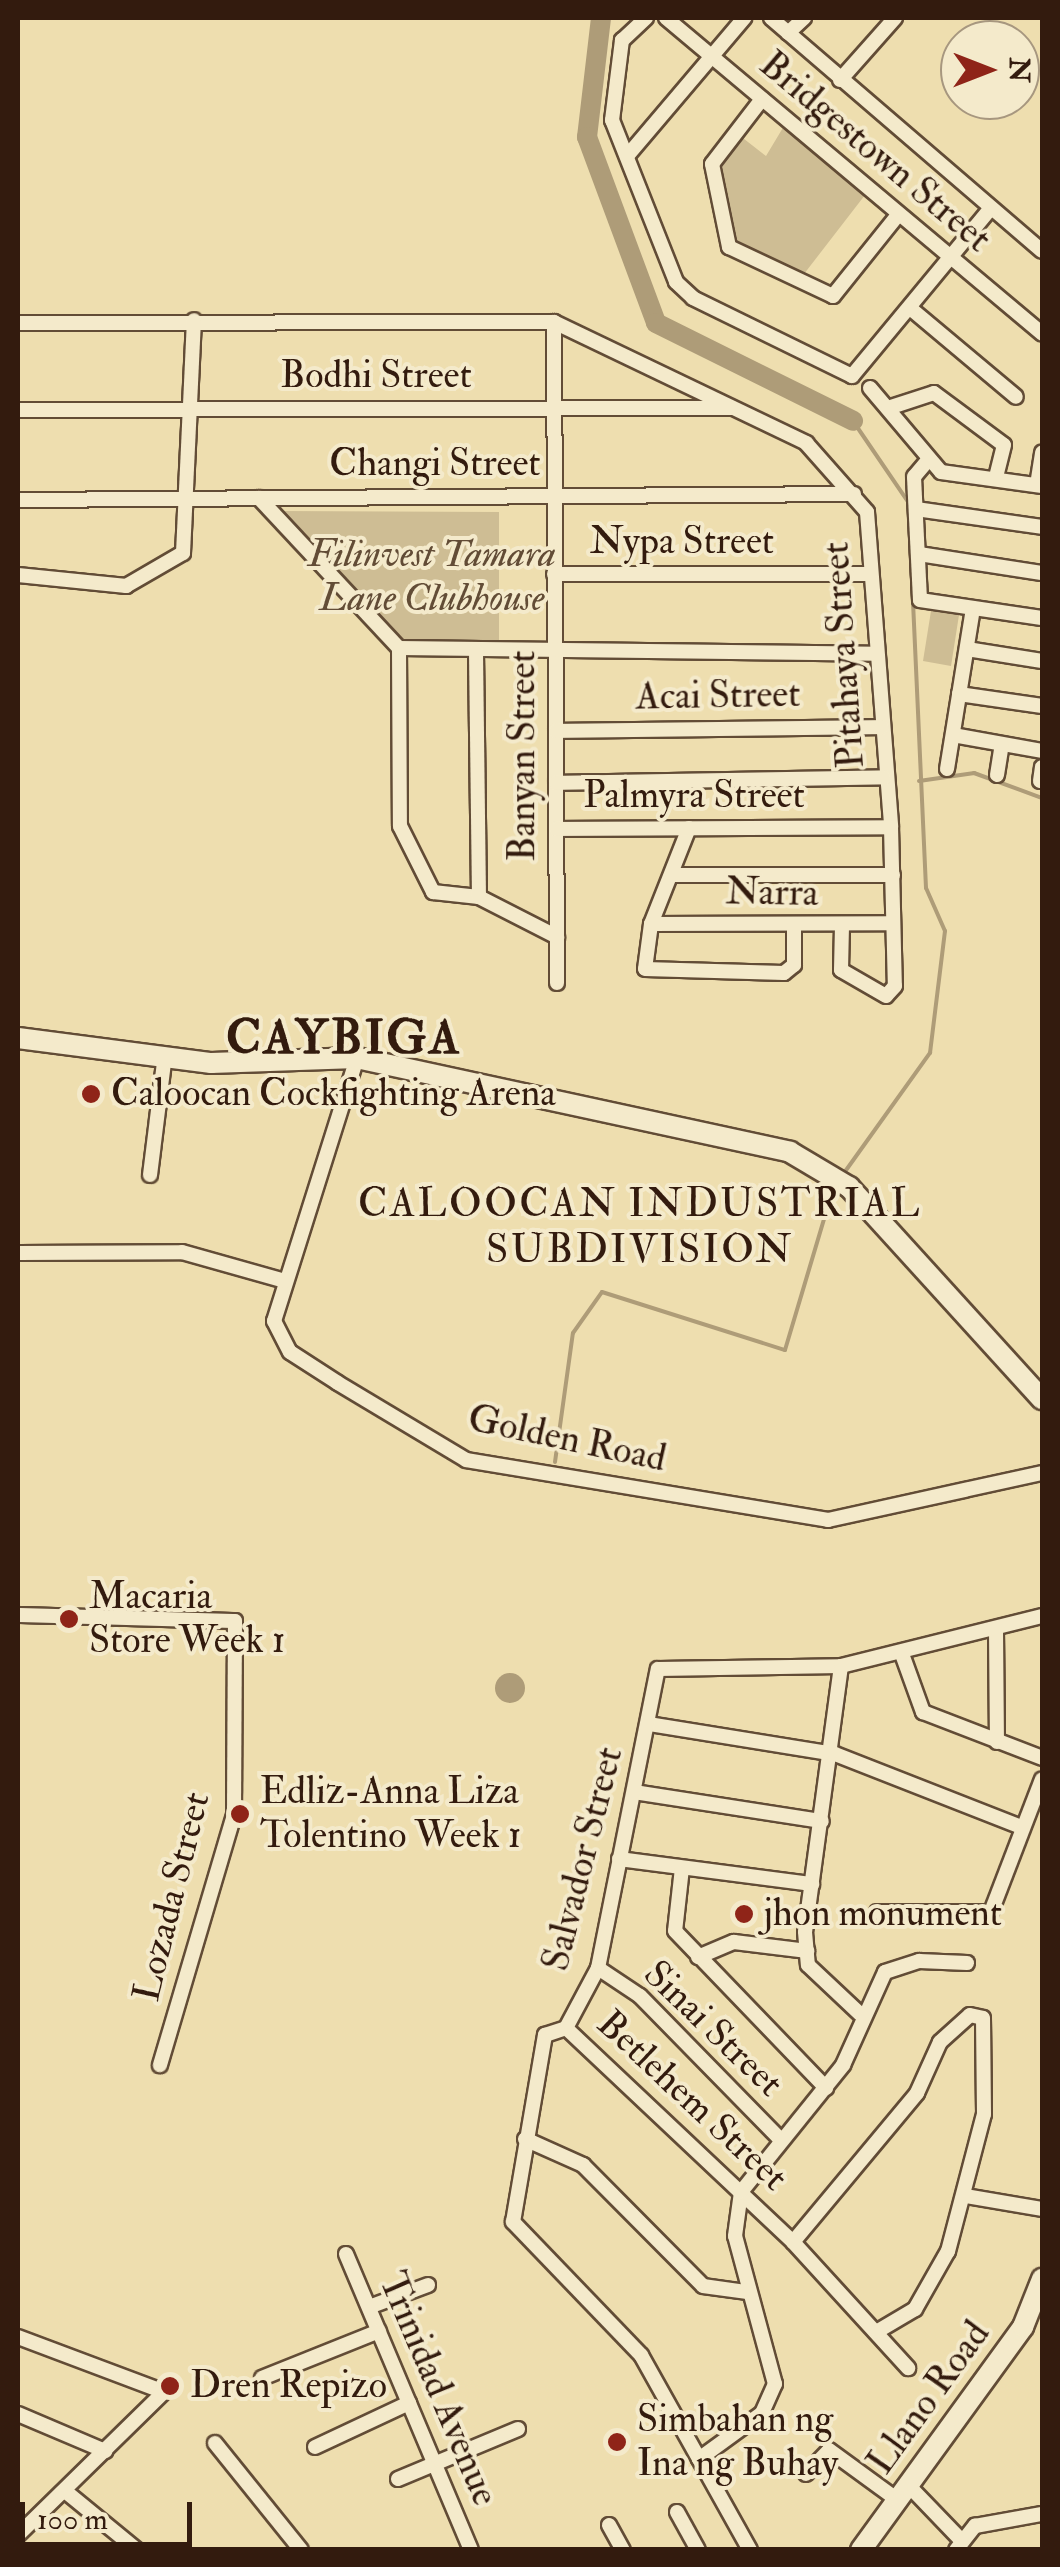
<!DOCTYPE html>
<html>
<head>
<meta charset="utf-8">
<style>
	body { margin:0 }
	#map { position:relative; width:1060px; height:2567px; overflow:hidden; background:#eedeaf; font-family:"IM FELL Double Pica",serif }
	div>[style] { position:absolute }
	.green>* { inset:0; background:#cebd94 }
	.water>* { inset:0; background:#ae9c78 }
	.round { border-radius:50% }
	.stream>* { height:4px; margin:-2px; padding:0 2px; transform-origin:2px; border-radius:2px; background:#ae9c78 }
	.river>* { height:20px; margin:-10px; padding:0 10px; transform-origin:10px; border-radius:10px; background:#ae9c78 }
	.roads { filter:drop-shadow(2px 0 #624c36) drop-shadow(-2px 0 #624c36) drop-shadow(0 2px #624c36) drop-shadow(0 -2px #624c36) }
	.minor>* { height:14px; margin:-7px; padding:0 7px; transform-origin:7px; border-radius:7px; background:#f4eacb }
	.secondary>* { height:20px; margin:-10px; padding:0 10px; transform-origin:10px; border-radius:10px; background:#f4eacb }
	.dots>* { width:28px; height:28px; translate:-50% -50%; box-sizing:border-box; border:5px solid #f4eacb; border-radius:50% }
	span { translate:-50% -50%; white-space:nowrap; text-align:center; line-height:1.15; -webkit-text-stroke:8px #f4eacb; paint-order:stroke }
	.street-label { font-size:38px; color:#331b0e }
	.park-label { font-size:38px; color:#624c36; font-style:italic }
	.poi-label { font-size:38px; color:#331b0e }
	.left { translate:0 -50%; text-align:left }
	.neighbourhood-label { font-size:40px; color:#331b0e; letter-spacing:2.5px }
	.district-label { font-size:48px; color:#331b0e; font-weight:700; letter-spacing:2.5px }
	.frame { position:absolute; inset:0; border:20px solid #331b0e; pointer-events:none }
	.north { position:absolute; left:940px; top:20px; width:100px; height:100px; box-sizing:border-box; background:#f4eacb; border:2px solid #a7977f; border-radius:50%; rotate:90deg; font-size:28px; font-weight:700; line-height:40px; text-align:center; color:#331b0e }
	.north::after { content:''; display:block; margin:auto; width:35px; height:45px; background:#8f2418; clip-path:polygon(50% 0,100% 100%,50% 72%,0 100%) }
	.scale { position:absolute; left:20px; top:2502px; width:172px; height:45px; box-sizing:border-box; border:5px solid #331b0e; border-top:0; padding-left:12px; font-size:30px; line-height:35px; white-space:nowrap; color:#331b0e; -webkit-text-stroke:8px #f4eacb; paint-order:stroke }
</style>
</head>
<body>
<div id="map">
	<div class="green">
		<div style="clip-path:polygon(784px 126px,865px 195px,804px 274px,734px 240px,716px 166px,739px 135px,766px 156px)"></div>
		<div style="clip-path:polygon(280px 511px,499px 512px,499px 647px,407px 647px)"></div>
		<div style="clip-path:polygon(931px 611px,959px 615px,951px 666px,923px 661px)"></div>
	</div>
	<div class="water">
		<div class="round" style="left:495px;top:1673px;width:30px;height:30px"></div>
	</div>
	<div class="stream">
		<div style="left:853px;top:421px;width:99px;rotate:55.7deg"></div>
		<div style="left:919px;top:781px;width:56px;rotate:-8.3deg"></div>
		<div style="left:974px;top:773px;width:72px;rotate:20.2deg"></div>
		<div style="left:844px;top:1173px;width:148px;rotate:-54.4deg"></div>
		<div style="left:930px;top:1053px;width:123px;rotate:-83deg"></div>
		<div style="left:945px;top:931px;width:47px;rotate:-113.8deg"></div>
		<div style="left:926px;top:888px;width:336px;rotate:-92.6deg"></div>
		<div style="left:555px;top:1462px;width:130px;rotate:-82.1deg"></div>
		<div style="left:573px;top:1333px;width:50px;rotate:-54.7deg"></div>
		<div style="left:602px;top:1292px;width:192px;rotate:17.6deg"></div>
		<div style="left:785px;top:1350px;width:168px;rotate:-73.4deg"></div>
	</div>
	<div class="river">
		<div style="left:601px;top:18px;width:120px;rotate:96.7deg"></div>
		<div style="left:587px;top:137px;width:198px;rotate:69.6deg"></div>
		<div style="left:656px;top:323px;width:220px;rotate:26.4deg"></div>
	</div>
	<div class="roads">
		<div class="minor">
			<div style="left:646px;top:18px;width:33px;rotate:137deg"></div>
			<div style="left:622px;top:40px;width:81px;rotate:97.1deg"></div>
			<div style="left:612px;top:120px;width:174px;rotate:68.4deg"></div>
			<div style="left:676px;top:282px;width:23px;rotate:43deg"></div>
			<div style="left:693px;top:298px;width:177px;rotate:26.1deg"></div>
			<div style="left:852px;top:376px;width:218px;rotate:-50.4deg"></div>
			<div style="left:666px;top:18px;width:491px;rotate:40deg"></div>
			<div style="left:771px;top:18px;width:357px;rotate:40.7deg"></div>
			<div style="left:788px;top:33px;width:22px;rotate:-43deg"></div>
			<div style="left:840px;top:80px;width:83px;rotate:-48.4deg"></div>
			<div style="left:762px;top:99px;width:82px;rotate:127.6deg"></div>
			<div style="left:712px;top:164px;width:85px;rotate:78.4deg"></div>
			<div style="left:729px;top:247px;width:115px;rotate:25.2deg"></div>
			<div style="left:833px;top:296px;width:104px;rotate:-51.3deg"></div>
			<div style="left:628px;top:155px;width:180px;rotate:-49.7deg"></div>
			<div style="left:910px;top:308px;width:138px;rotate:40deg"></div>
			<div style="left:554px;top:322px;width:280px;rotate:25.6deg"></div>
			<div style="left:806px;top:443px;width:92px;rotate:48.5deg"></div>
			<div style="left:867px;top:512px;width:316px;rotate:85.6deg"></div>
			<div style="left:891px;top:827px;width:159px;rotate:88.6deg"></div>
			<div style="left:895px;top:986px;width:13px;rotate:132deg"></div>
			<div style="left:886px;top:996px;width:52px;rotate:-150deg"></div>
			<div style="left:841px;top:970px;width:43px;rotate:-88.7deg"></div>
			<div style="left:18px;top:323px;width:536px;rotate:-0.11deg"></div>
			<div style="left:554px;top:322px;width:661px;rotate:89.74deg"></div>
			<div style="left:870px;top:388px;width:110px;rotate:49.8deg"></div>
			<div style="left:941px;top:472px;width:102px;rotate:7.9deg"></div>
			<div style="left:888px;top:408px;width:48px;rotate:-18.1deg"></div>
			<div style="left:934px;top:393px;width:87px;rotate:36.6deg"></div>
			<div style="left:1004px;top:445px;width:34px;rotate:104deg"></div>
			<div style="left:18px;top:410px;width:714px;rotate:-0.16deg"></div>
			<div style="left:929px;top:459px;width:23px;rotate:130deg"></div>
			<div style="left:914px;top:477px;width:123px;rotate:87.2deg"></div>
			<div style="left:920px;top:600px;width:123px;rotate:8.4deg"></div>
			<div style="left:1037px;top:485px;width:33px;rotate:-81deg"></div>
			<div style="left:259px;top:498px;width:205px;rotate:47deg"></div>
			<div style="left:399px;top:648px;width:477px;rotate:0.7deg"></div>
			<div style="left:18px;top:500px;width:836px;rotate:-0.41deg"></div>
			<div style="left:916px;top:509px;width:127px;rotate:8.1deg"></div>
			<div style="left:919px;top:554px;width:124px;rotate:8.8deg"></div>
			<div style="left:554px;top:574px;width:316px"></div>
			<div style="left:18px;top:575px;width:109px;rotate:5.8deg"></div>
			<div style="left:126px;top:586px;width:66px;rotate:-30.1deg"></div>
			<div style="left:183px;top:553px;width:233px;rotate:-87.3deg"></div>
			<div style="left:399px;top:648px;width:178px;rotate:89.7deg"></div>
			<div style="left:400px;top:826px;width:74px;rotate:63.4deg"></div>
			<div style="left:433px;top:892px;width:46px;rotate:6.2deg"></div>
			<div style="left:479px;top:897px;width:88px;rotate:27.1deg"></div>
			<div style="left:967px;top:649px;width:76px;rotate:9.1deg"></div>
			<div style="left:476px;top:652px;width:245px;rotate:89.3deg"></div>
			<div style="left:959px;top:694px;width:84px;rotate:8.2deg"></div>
			<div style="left:556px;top:731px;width:326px;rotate:-0.7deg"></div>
			<div style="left:953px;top:735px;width:90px;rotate:10.2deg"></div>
			<div style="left:947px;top:769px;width:163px;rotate:-80.8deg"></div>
			<div style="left:997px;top:775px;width:31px;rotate:-81deg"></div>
			<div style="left:1040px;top:781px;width:14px;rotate:-82deg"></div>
			<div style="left:556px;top:783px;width:328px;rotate:-1deg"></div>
			<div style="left:689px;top:828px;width:103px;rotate:111.6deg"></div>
			<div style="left:651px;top:924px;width:45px;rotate:97.6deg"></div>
			<div style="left:645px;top:969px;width:139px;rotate:1.6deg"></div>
			<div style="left:784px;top:973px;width:13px;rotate:-39deg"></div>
			<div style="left:794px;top:965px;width:37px;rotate:-90deg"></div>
			<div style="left:556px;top:829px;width:335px;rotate:-0.3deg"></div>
			<div style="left:672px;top:875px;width:221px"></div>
			<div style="left:651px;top:924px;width:242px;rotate:-0.2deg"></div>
			<div style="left:357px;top:1058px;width:276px;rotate:107.5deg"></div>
			<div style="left:274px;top:1321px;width:35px;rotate:63deg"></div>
			<div style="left:290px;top:1352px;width:57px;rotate:32.9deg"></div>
			<div style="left:338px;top:1383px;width:149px;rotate:31deg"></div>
			<div style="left:466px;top:1460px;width:367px;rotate:9.4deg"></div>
			<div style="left:828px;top:1520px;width:219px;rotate:-12.4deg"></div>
			<div style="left:150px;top:1175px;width:121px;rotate:-82.9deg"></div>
			<div style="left:18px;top:1253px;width:164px;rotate:-0.3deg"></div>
			<div style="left:182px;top:1252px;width:107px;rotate:15.7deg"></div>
			<div style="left:18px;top:1615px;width:217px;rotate:1.6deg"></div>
			<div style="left:235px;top:1621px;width:194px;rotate:90.3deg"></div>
			<div style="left:234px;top:1815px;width:261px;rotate:106.5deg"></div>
			<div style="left:996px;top:1630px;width:112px;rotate:89.5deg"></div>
			<div style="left:902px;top:1654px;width:62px;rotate:70.1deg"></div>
			<div style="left:923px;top:1712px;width:128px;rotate:21.1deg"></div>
			<div style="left:841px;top:1666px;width:268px;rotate:97.7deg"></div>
			<div style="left:805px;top:1932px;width:33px;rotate:85deg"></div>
			<div style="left:808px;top:1965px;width:71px;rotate:43.3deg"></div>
			<div style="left:649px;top:1724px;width:188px;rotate:9.2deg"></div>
			<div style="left:835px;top:1754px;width:198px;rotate:21.4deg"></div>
			<div style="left:634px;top:1792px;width:190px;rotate:8.8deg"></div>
			<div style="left:619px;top:1859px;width:195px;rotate:7.4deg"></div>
			<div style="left:682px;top:1868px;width:63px;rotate:96.3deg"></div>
			<div style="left:675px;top:1931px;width:218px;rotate:46.1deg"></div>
			<div style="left:877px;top:1912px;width:114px"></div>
			<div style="left:991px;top:1912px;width:142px;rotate:-69deg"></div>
			<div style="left:698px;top:1957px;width:39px;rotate:-23deg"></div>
			<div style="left:734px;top:1942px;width:74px;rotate:7deg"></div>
			<div style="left:598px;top:1968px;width:50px;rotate:33.7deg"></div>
			<div style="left:640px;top:1996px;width:202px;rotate:45.6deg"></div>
			<div style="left:566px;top:2028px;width:312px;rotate:43.3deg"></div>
			<div style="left:793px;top:2242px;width:171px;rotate:47.6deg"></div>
			<div style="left:525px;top:2139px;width:64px;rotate:24.1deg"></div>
			<div style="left:583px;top:2165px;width:170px;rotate:45.2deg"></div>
			<div style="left:703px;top:2286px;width:43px;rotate:7.9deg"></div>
			<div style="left:966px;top:2196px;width:77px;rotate:9.7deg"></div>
			<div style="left:793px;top:2242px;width:194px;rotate:-50.2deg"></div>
			<div style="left:917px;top:2093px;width:56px;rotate:-65.7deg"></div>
			<div style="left:940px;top:2042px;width:40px;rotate:-42deg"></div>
			<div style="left:970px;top:2015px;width:13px;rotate:13deg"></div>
			<div style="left:983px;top:2018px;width:96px;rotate:89.4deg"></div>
			<div style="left:984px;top:2114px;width:142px;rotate:104.7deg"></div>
			<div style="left:948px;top:2251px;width:67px;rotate:119.6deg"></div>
			<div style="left:915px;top:2309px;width:43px;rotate:149.3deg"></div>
			<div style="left:346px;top:2254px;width:321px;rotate:67.1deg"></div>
			<div style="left:369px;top:2307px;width:63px;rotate:-20.4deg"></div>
			<div style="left:18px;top:2337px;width:156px;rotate:20.6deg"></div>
			<div style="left:164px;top:2392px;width:204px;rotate:135.6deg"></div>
			<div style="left:262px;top:2378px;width:126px;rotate:-21.9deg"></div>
			<div style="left:18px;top:2414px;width:95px;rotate:23deg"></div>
			<div style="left:215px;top:2443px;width:137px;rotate:51.2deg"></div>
			<div style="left:315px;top:2447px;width:104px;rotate:-25.1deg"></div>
			<div style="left:699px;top:2459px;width:78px;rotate:-36.1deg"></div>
			<div style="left:762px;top:2413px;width:32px;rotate:-66deg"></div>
			<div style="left:775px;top:2384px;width:153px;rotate:-105.1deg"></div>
			<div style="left:735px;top:2236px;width:44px;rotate:-82.2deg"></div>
			<div style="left:741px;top:2192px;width:163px;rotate:-51.2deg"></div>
			<div style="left:843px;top:2065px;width:102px;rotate:-65.7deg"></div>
			<div style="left:885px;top:1972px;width:36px;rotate:-18deg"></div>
			<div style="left:919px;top:1961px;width:48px;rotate:2.4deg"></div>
			<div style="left:806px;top:2474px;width:33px;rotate:-46deg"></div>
			<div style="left:829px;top:2450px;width:87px;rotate:36.1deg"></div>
			<div style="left:398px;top:2479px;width:130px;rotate:-22.6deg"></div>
			<div style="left:911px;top:2488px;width:74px;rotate:46.1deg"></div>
			<div style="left:65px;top:2491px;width:93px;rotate:39.3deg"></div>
			<div style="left:677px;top:2512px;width:43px;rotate:61.1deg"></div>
			<div style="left:609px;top:2525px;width:29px;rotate:61deg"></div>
			<div style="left:750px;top:2550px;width:223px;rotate:-119.2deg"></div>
			<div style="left:641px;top:2355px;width:185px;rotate:-133.9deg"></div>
			<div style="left:513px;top:2222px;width:190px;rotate:-80.3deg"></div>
			<div style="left:545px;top:2035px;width:22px;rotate:-18deg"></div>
			<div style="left:566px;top:2028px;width:68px;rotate:-61.9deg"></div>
			<div style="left:598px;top:1968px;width:305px;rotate:-78.7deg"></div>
			<div style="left:658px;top:1669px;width:183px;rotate:-0.9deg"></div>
			<div style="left:841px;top:1666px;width:207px;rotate:-14deg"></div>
			<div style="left:956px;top:2550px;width:31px;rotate:-52deg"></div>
			<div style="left:975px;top:2526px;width:68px;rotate:-10.2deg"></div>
		</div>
		<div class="secondary">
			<div style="left:18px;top:1038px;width:195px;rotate:7.4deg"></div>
			<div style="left:211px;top:1063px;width:146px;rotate:-2deg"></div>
			<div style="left:357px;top:1058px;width:443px;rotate:12.2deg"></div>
			<div style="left:790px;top:1152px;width:69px;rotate:30.7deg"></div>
			<div style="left:849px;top:1187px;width:287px;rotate:47.7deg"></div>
			<div style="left:861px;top:2550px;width:276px;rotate:-54deg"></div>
			<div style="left:1023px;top:2327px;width:52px;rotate:-68.4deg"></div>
		</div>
	</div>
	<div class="dots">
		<div style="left:91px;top:1094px;background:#8f2418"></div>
		<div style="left:69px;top:1619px;background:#8f2418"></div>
		<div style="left:240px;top:1814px;background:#8f2418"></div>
		<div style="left:744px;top:1914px;background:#8f2418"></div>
		<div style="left:170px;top:2386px;background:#8f2418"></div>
		<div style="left:617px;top:2442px;background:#8f2418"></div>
	</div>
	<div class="street-label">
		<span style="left:875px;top:152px;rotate:40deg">Bridgestown Street</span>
		<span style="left:376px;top:376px">Bodhi Street</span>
		<span style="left:435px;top:464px">Changi Street</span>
		<span style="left:682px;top:542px">Nypa Street</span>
		<span style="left:844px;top:655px;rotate:-94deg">Pitahaya Street</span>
		<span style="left:718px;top:696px;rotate:-1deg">Acai Street</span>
		<span style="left:523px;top:756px;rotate:-90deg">Banyan Street</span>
		<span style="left:694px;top:796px">Palmyra Street</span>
		<span style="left:772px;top:893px;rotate:1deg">Narra</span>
		<span style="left:567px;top:1439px;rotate:12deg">Golden Road</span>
		<span style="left:583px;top:1859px;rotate:-76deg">Salvador Street</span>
		<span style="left:172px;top:1897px;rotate:-76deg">Lozada Street</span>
		<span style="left:713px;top:2029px;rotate:44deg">Sinai Street</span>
		<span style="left:692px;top:2101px;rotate:43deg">Betlehem Street</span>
		<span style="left:438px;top:2389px;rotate:67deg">Trinidad Avenue</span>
		<span style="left:929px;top:2398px;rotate:-54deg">Llano Road</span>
	</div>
	<div class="park-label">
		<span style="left:432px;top:577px">Filinvest Tamara<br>Lane Clubhouse</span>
	</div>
	<div class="poi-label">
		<span class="left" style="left:111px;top:1094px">Caloocan Cockfighting Arena</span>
		<span class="left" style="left:89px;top:1619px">Macaria<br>Store Week 1</span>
		<span class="left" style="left:260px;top:1814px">Edliz-Anna Liza<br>Tolentino Week 1</span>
		<span class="left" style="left:764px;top:1914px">jhon monument</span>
		<span class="left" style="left:190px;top:2386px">Dren Repizo</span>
		<span class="left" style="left:637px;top:2442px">Simbahan ng<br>Ina ng Buhay</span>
	</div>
	<div class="neighbourhood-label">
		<span style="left:640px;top:1227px">CALOOCAN INDUSTRIAL<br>SUBDIVISION</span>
	</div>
	<div class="district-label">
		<span style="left:344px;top:1039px">CAYBIGA</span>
	</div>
	<div class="frame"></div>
	<div class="north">N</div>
	<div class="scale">100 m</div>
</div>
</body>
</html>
